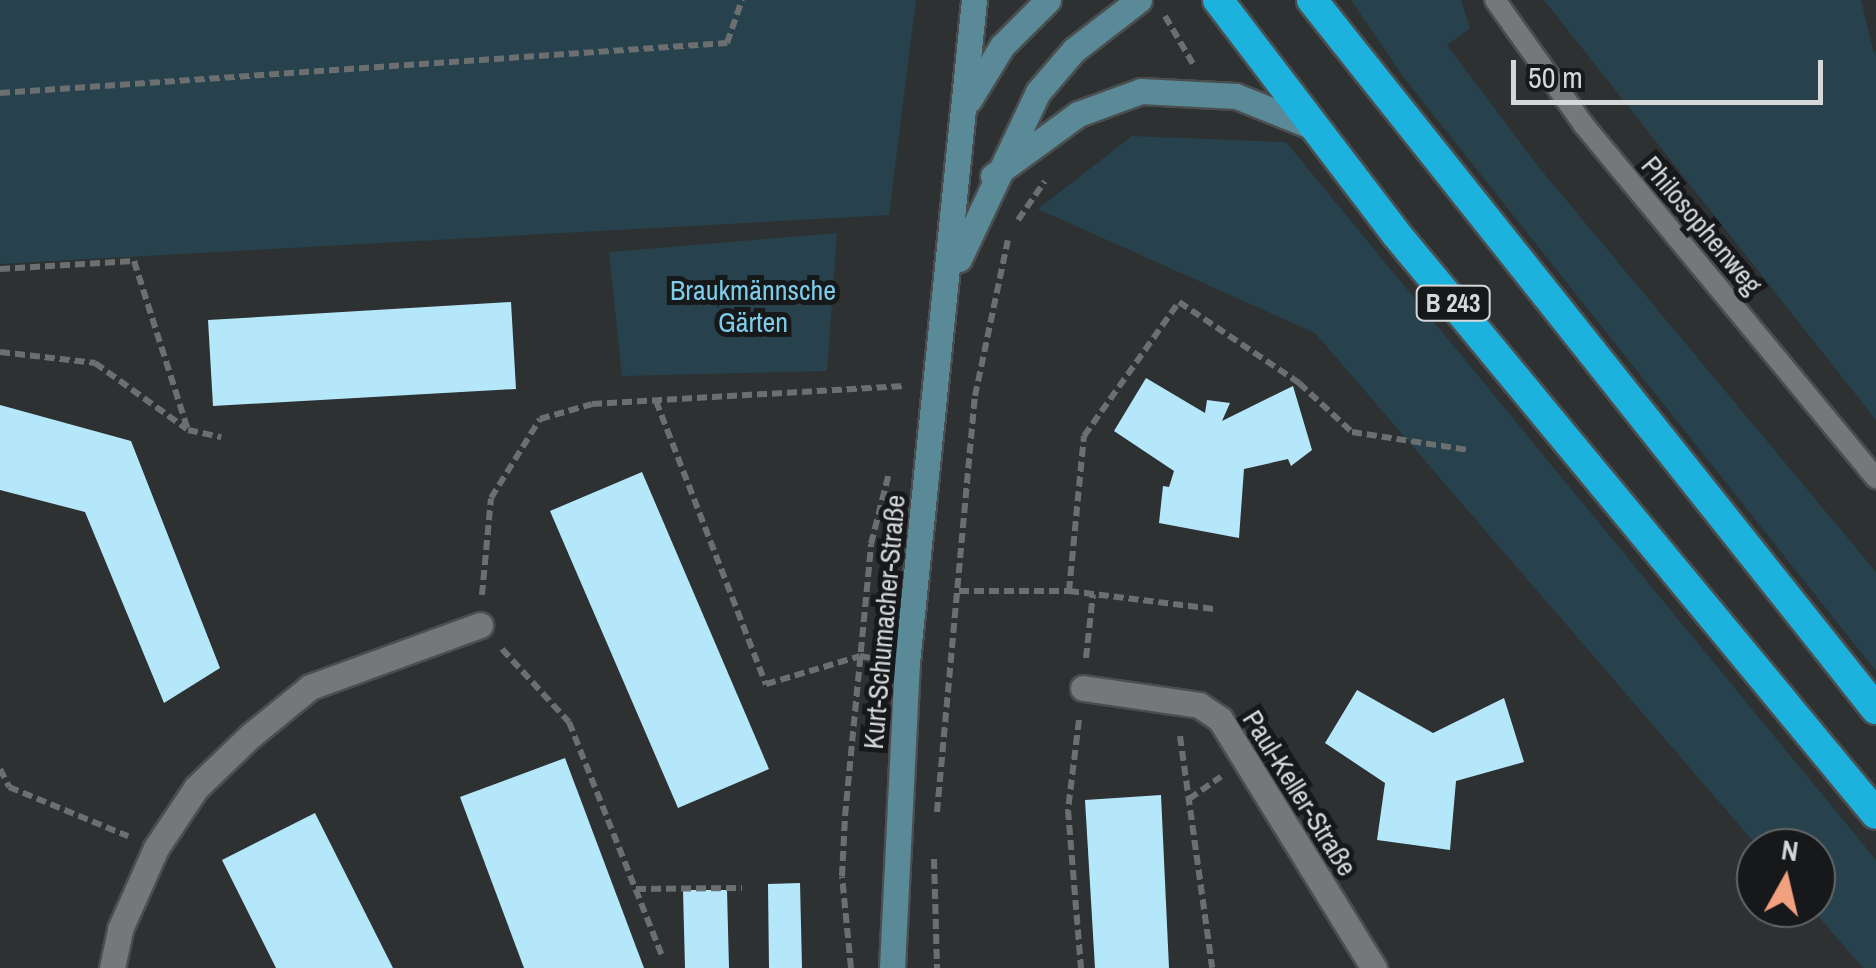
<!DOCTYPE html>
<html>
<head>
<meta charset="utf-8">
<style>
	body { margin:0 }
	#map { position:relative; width:1876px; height:968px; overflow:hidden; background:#2d3132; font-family:"Archivo Narrow",sans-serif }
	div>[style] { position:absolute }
	.green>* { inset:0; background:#27424c }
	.building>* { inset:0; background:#b5e7fb }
	.path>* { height:6px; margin-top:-3px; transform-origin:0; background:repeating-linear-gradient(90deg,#6c6f70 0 10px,transparent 0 15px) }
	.roads { filter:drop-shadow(2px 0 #4b4e4f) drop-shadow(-2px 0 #4b4e4f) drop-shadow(0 2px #4b4e4f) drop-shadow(0 -2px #4b4e4f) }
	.lane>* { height:20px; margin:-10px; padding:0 10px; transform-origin:10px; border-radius:10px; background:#74787a }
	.street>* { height:25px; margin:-12.5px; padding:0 12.5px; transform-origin:12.5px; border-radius:12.5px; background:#74787a }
	.secondary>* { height:25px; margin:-12.5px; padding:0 12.5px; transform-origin:12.5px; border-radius:12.5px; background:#5a8998 }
	.highway>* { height:30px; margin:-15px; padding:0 15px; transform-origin:15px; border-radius:15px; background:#1cb2dd }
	span { translate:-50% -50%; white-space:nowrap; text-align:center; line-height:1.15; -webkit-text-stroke:10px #171819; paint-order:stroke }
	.shield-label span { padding:2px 8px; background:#171819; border:2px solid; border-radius:8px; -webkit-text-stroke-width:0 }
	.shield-label { font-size:25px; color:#d5d8d9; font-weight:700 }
	.street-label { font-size:28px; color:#d5d8d9 }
	.park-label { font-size:28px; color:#7dccea }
	.north { position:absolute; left:1736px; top:828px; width:100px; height:100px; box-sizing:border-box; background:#171819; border:2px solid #636566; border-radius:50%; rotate:8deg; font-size:28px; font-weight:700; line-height:40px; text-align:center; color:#d5d8d9 }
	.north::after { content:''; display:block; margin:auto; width:35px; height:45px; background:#f2a17e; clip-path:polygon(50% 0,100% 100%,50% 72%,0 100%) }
	.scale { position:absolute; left:1511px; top:60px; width:312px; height:45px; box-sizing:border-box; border:5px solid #d5d8d9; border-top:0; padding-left:12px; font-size:30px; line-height:35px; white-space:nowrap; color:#d5d8d9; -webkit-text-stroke:8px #171819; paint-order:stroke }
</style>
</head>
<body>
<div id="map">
	<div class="green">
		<div style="clip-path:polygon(0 0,916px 0,889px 215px,0 264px)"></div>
		<div style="clip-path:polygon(1351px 0,1461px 0,1470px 28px,1447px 45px,1537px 165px,1876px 572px,1876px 671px,1404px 78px)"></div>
		<div style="clip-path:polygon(1544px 0,1861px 0,1874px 54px,1876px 49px,1876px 420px)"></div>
		<div style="clip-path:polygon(1132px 136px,1286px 142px,1876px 860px,1876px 968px,1863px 968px,1811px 908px,1816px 908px,1816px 848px,1759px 848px,1315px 333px,1038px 209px)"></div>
		<div style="clip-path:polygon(837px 233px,827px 371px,622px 376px,609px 252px)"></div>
	</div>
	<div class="building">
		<div style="clip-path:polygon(511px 302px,516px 389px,213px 406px,208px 320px)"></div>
		<div style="clip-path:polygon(1146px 378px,1205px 413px,1207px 400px,1230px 403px,1222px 421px,1293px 386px,1312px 450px,1291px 466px,1288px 459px,1244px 469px,1239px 538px,1159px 523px,1163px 486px,1169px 487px,1174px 471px,1114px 431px)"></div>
		<div style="clip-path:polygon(0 405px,131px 441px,220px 668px,164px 703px,85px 512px,0 490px)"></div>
		<div style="clip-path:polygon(642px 472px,769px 769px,678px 808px,550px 511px)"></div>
		<div style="clip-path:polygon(1357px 690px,1433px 733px,1504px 698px,1524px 762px,1456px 781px,1450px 850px,1377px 840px,1385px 783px,1325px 743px)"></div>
		<div style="clip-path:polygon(565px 758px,644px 968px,524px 968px,460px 797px)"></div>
		<div style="clip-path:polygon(1161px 795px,1169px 968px,1095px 968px,1085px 800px)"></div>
		<div style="clip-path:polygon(315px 813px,393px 968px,276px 968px,222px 860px)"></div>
		<div style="clip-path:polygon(800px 883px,802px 968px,769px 968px,768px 884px)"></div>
		<div style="clip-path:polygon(683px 890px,727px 890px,729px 968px,685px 968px)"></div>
	</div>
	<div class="path">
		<div style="left:1165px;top:16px;width:56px;rotate:59.7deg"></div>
		<div style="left:0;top:93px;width:729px;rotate:-3.93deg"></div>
		<div style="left:727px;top:43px;width:46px;rotate:-70.8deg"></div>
		<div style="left:1018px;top:220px;width:47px;rotate:-55.3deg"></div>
		<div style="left:0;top:269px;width:134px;rotate:-3.4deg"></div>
		<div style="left:134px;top:261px;width:177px;rotate:72.3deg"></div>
		<div style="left:188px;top:430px;width:34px;rotate:12deg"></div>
		<div style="left:0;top:352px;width:96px;rotate:6.6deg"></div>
		<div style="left:95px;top:363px;width:113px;rotate:35.7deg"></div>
		<div style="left:656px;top:401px;width:304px;rotate:68.8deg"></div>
		<div style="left:766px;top:684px;width:98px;rotate:-16.6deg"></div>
		<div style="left:860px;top:656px;width:16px;rotate:11deg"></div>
		<div style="left:959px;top:591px;width:110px"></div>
		<div style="left:1069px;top:591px;width:146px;rotate:7.1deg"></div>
		<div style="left:1069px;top:591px;width:156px;rotate:-84.5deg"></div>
		<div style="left:1084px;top:436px;width:164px;rotate:-54.7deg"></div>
		<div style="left:1179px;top:302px;width:145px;rotate:34deg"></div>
		<div style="left:1299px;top:383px;width:72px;rotate:42.8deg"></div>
		<div style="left:1352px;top:432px;width:117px;rotate:8.8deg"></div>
		<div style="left:482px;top:595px;width:97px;rotate:-84.7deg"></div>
		<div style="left:491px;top:498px;width:93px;rotate:-58.2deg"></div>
		<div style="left:540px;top:419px;width:54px;rotate:-16.1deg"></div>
		<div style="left:592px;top:404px;width:313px;rotate:-3.3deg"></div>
		<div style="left:502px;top:649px;width:99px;rotate:47.5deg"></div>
		<div style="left:569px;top:722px;width:254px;rotate:68.3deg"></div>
		<div style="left:1086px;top:658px;width:64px;rotate:-83.8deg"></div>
		<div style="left:1079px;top:720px;width:91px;rotate:97deg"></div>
		<div style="left:1068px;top:810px;width:159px;rotate:85.3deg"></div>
		<div style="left:1180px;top:736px;width:234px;rotate:82.1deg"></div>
		<div style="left:0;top:769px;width:20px;rotate:63deg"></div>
		<div style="left:9px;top:787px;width:129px;rotate:22.4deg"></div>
		<div style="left:1189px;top:799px;width:39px;rotate:-35deg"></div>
		<div style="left:937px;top:812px;width:418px;rotate:-84.8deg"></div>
		<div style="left:975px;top:396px;width:159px;rotate:-78.1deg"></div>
		<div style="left:934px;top:859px;width:109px;rotate:88.4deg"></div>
		<div style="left:636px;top:889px;width:106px;rotate:-0.5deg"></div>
		<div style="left:851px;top:968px;width:92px;rotate:-95.6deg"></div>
		<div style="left:842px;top:876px;width:60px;rotate:-87.1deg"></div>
		<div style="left:845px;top:816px;width:273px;rotate:-84.5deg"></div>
		<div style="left:871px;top:544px;width:73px;rotate:-75.8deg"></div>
	</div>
	<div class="roads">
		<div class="lane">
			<div style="left:1495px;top:0;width:152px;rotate:54.6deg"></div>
			<div style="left:1583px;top:124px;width:460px;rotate:50.4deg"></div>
		</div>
		<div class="street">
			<div style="left:1083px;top:688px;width:117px;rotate:8.3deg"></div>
			<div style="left:1199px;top:705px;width:25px;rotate:34deg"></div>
			<div style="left:1220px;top:719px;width:293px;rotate:58.3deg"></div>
			<div style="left:112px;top:968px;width:40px;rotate:-78deg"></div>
			<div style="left:120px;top:929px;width:89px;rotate:-66deg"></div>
			<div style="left:156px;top:848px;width:72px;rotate:-56.3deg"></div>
			<div style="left:196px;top:788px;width:75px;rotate:-43.9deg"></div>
			<div style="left:250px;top:736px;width:77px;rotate:-39.2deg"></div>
			<div style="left:310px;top:687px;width:181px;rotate:-20deg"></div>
		</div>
		<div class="secondary">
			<div style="left:969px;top:100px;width:63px;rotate:-58.6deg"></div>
			<div style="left:1002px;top:46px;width:65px;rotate:-45deg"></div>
			<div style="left:993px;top:176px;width:105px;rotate:-36.1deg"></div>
			<div style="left:1078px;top:114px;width:67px;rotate:-20.1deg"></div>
			<div style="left:1141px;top:91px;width:95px;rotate:3deg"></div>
			<div style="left:1236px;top:96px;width:81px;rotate:21.8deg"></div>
			<div style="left:959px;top:259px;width:185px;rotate:-64.7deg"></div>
			<div style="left:1038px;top:92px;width:55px;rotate:-49.4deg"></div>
			<div style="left:1074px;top:50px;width:82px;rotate:-37.6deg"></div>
			<div style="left:892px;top:968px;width:305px;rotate:-87.2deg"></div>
			<div style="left:907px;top:663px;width:666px;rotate:-84.23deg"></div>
		</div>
		<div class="highway">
			<div style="left:1218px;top:0;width:295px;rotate:52.7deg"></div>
			<div style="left:1397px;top:235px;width:751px;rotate:50.4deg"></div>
			<div style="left:1312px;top:0;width:906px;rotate:51.5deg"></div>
		</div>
	</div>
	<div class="shield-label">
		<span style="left:1453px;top:303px">B 243</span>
	</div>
	<div class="street-label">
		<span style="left:1702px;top:225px;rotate:50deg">Philosophenweg</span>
		<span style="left:884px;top:622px;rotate:-85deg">Kurt-Schumacher-Straße</span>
		<span style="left:1300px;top:793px;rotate:58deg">Paul-Keller-Straße</span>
	</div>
	<div class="park-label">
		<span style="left:753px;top:306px">Braukmännsche<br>Gärten</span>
	</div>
	<div class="north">N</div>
	<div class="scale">50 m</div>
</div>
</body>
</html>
